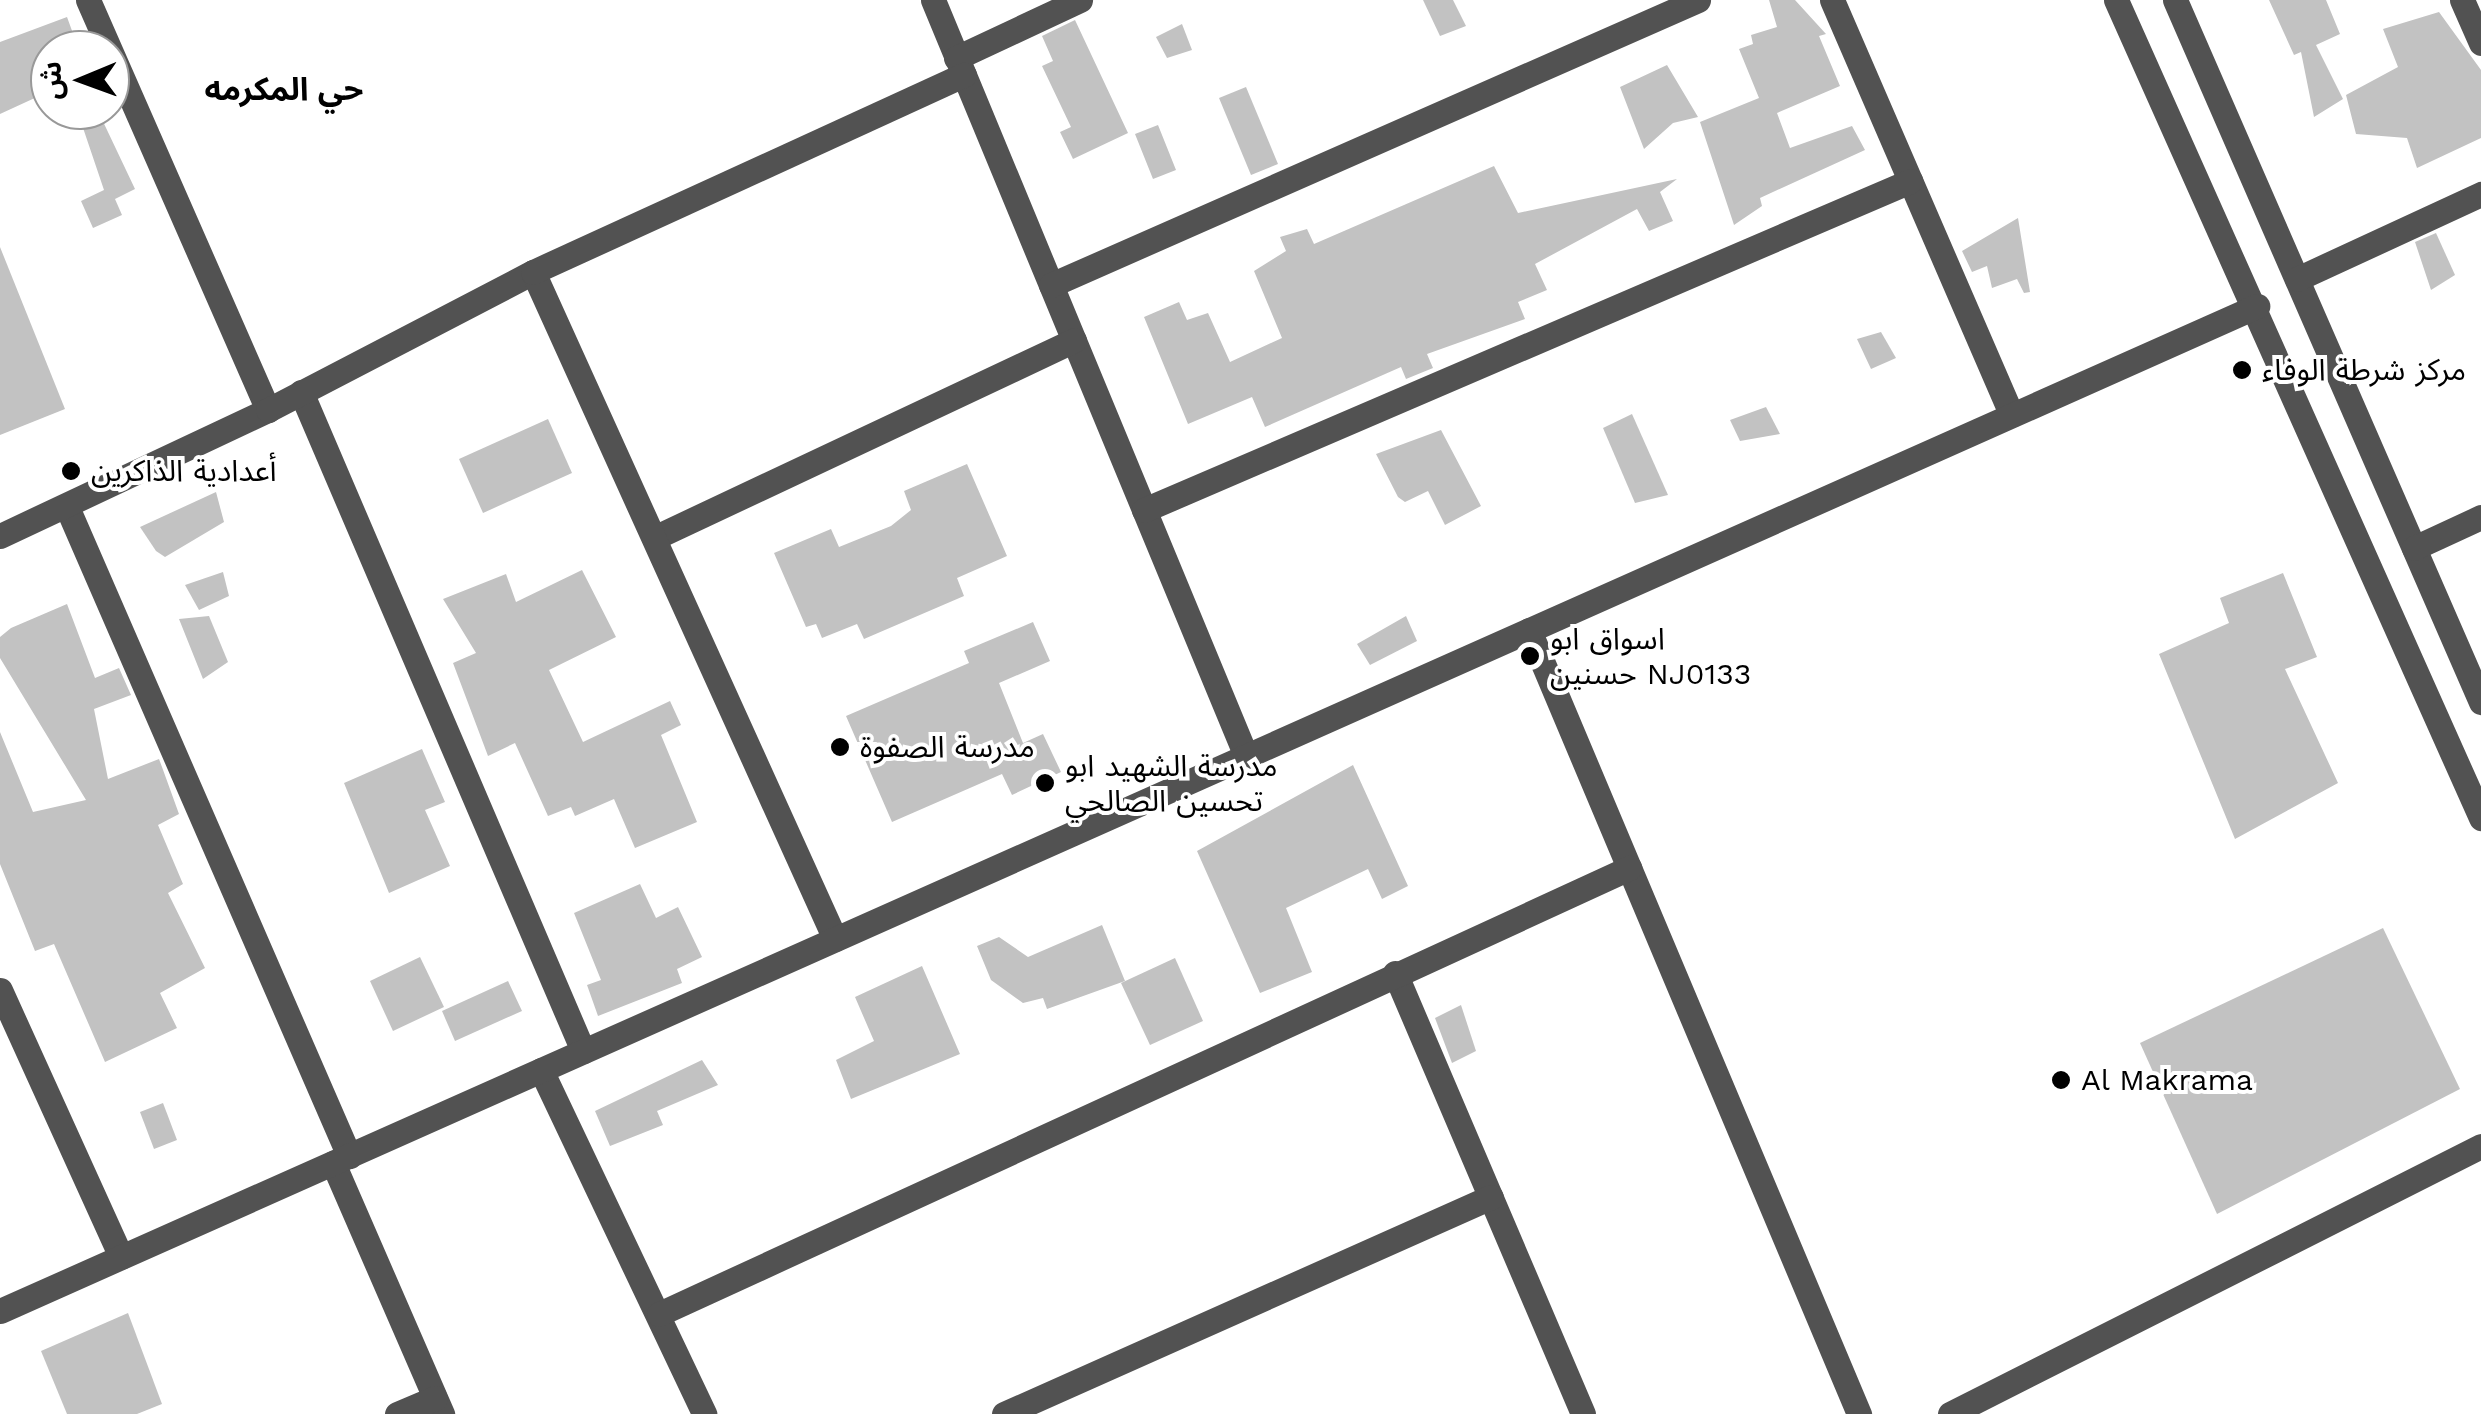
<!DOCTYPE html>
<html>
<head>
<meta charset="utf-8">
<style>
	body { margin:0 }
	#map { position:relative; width:2481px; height:1414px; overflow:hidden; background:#fff; font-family:"Work Sans","Noto Sans Arabic",sans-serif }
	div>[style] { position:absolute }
	.building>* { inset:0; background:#c2c2c2 }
	.minor>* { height:25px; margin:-12.5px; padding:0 12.5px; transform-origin:12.5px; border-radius:12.5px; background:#525252 }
	.dots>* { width:28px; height:28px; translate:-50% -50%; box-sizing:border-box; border:5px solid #fff; border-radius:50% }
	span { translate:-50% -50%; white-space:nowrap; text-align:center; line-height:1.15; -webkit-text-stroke:8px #fff; paint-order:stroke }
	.poi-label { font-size:30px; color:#000 }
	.left { translate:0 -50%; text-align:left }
	.neighbourhood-label { font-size:32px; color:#000; font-weight:700 }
	.north { position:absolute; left:30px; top:30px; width:100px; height:100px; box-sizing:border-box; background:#fff; border:2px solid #999; border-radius:50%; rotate:269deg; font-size:28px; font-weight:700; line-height:40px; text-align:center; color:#000 }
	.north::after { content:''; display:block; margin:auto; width:35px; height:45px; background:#000; clip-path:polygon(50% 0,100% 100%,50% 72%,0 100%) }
</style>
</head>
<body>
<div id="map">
	<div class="building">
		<div style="clip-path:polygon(1423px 0,1453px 0,1466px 26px,1440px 36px)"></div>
		<div style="clip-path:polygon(1769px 0,1795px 0,1826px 34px,1819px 36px,1840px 86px,1777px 113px,1790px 148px,1852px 126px,1865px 150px,1760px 198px,1762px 206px,1734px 225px,1700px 122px,1759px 98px,1739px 49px,1753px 44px,1751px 35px,1777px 27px)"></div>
		<div style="clip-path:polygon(2269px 0,2326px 0,2340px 34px,2316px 45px,2343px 99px,2314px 117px,2301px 52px,2294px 55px)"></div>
		<div style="clip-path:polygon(2439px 12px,2481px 70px,2481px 138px,2417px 168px,2407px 138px,2356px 134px,2346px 95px,2398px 67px,2383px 29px)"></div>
		<div style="clip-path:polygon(67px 17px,79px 50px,50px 50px,50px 91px,0 114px,0 42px)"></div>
		<div style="clip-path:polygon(1075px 20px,1128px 133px,1073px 159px,1060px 132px,1071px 127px,1042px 66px,1053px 61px,1042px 36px)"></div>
		<div style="clip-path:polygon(1182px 24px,1192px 50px,1167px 58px,1156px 37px)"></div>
		<div style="clip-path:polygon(1667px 65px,1698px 117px,1673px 123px,1644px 149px,1620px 87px)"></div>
		<div style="clip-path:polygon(1246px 87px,1278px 164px,1251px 175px,1219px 98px)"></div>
		<div style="clip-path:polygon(98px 111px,135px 189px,115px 199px,122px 215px,93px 228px,81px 201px,104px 190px,80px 119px)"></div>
		<div style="clip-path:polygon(1158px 125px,1176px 170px,1153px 179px,1135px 134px)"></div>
		<div style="clip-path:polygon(1494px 166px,1518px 213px,1677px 179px,1660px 192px,1673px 221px,1649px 231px,1637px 209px,1535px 264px,1547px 290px,1518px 302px,1525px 319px,1427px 354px,1433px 368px,1406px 379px,1401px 367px,1265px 427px,1252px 397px,1188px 424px,1144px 317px,1179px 302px,1187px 320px,1208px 313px,1230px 362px,1282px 338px,1254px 271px,1286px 251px,1280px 237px,1307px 229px,1314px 244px)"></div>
		<div style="clip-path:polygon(2018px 218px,2030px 292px,2024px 293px,2017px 279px,1992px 288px,1987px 266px,1972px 272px,1962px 251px)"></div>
		<div style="clip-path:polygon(2436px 233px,2455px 275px,2431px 290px,2415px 242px)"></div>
		<div style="clip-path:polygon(0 247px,65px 409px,0 435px)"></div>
		<div style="clip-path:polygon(1881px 332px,1896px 358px,1871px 369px,1857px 339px)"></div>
		<div style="clip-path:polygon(1766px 407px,1780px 434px,1740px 441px,1730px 420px)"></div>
		<div style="clip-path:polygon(1632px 414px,1668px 495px,1635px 503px,1603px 428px)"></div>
		<div style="clip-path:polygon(548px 419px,572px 473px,483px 513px,459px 459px)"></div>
		<div style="clip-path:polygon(1441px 430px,1481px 506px,1445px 525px,1428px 491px,1405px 502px,1398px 497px,1376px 454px)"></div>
		<div style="clip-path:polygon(967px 464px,1007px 556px,957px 578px,964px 596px,864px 639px,857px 624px,822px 638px,816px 624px,806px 627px,774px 553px,831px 529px,839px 547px,891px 526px,911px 510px,904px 491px)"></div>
		<div style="clip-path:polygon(216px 492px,224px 522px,165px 557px,156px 551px,140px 527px)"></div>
		<div style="clip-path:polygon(582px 570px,616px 637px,549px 670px,583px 742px,670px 701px,681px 725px,661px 735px,697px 822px,635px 848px,614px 799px,575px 816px,571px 807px,548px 816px,515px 743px,488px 756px,453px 663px,476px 653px,443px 599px,506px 574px,516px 602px)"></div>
		<div style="clip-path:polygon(223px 572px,229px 596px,199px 610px,185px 585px)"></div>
		<div style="clip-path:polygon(2283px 573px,2317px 657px,2285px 669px,2338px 783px,2235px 839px,2159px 654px,2229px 623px,2220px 598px)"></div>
		<div style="clip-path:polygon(67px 604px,95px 678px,119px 668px,131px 695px,94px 709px,108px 779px,159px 759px,162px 767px,179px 814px,158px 825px,183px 884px,168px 893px,205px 968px,160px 993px,177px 1028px,105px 1062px,54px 944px,35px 951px,0 864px,0 732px,33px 812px,86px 800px,0 658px,0 637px,11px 628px)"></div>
		<div style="clip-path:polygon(209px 616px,228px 662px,203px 679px,179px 619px)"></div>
		<div style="clip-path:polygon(1406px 616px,1417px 641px,1370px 665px,1357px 644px)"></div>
		<div style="clip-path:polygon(1033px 622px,1050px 661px,999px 683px,1023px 743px,1043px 734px,1061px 772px,1012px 795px,1002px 774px,892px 822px,846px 716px,969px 663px,964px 651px)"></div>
		<div style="clip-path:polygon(422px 749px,445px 802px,425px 810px,450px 866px,389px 893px,344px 783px)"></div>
		<div style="clip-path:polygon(1353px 765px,1408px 886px,1382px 899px,1368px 869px,1286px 908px,1312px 972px,1260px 993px,1197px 851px)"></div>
		<div style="clip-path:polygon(640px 884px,656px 918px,678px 907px,702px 957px,677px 969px,682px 983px,598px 1016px,587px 985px,601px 980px,574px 913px)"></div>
		<div style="clip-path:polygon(1102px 925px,1125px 981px,1047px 1009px,1043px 998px,1023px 1003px,991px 980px,977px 946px,999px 937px,1028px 957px)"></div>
		<div style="clip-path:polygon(2383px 928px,2460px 1089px,2217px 1214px,2140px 1043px)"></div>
		<div style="clip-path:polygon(420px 957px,444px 1007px,393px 1031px,370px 981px)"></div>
		<div style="clip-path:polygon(1175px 958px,1203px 1021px,1150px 1045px,1121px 983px)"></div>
		<div style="clip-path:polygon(922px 966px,960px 1054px,851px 1099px,836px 1060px,874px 1041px,855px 997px)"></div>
		<div style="clip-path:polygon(508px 981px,522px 1011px,455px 1041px,442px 1011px)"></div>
		<div style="clip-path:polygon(1461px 1005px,1476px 1051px,1452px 1063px,1435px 1018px)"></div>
		<div style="clip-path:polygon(702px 1060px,718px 1085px,657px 1111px,663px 1125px,610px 1146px,595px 1111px)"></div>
		<div style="clip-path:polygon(163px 1103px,177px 1140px,154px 1149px,140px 1112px)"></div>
		<div style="clip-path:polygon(128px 1313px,162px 1404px,137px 1414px,67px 1414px,41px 1351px)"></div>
	</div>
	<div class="minor">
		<div style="left:88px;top:0;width:448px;rotate:66.3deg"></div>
		<div style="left:933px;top:0;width:818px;rotate:67.51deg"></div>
		<div style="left:1832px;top:0;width:452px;rotate:66.6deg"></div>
		<div style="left:2116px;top:0;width:896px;rotate:65.95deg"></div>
		<div style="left:2175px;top:0;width:766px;rotate:66.45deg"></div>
		<div style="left:2462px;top:0;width:47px;rotate:66.2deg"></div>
		<div style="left:956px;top:58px;width:137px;rotate:-25.1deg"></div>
		<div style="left:2297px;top:279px;width:203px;rotate:-24.8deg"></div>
		<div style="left:1051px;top:285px;width:707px;rotate:-23.77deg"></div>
		<div style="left:301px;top:392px;width:717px;rotate:66.83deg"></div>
		<div style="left:67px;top:507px;width:708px;rotate:66.51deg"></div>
		<div style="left:1144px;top:510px;width:834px;rotate:-23.24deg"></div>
		<div style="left:0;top:536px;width:296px;rotate:-25.2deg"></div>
		<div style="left:268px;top:410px;width:299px;rotate:-27.5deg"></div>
		<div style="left:656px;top:537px;width:462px;rotate:-25.2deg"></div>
		<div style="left:2414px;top:548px;width:74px;rotate:-24.8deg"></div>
		<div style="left:1529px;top:630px;width:851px;rotate:67.17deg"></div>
		<div style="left:835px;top:939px;width:732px;rotate:-114.36deg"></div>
		<div style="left:533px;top:272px;width:474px;rotate:-24.6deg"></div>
		<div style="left:1395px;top:973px;width:479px;rotate:66.9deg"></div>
		<div style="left:0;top:990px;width:293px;rotate:65.6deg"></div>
		<div style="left:541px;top:1070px;width:381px;rotate:64.6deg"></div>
		<div style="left:333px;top:1163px;width:274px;rotate:66.5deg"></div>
		<div style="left:0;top:1311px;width:2471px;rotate:-24deg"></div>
		<div style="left:659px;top:1314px;width:1068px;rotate:-24.69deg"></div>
		<div style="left:397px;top:1414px;width:41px;rotate:-22.8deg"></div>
		<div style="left:1004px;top:1414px;width:533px;rotate:-24.02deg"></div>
		<div style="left:1950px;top:1414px;width:595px;rotate:-26.78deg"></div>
	</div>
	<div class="dots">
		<div style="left:2242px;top:370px;background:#000"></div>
		<div style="left:71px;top:471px;background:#000"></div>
		<div style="left:1530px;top:656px;background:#000"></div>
		<div style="left:840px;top:747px;background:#000"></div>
		<div style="left:1045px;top:783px;background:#000"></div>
		<div style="left:2061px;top:1080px;background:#000"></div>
	</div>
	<div class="poi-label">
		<span class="left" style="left:2262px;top:370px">مركز شرطة الوفاء</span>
		<span class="left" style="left:91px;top:471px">أعدادية الذاكرين</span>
		<span class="left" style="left:1550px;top:656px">اسواق ابو<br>حسنين NJ0133</span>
		<span class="left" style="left:860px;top:747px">مدرسة الصفوة</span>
		<span class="left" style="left:1065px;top:783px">مدرسة الشهيد ابو<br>تحسين الصالحي</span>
		<span class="left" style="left:2081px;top:1080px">Al Makrama</span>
	</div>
	<div class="neighbourhood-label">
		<span style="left:284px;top:89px">حي المكرمه</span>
	</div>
	<div class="north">ش</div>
</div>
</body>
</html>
